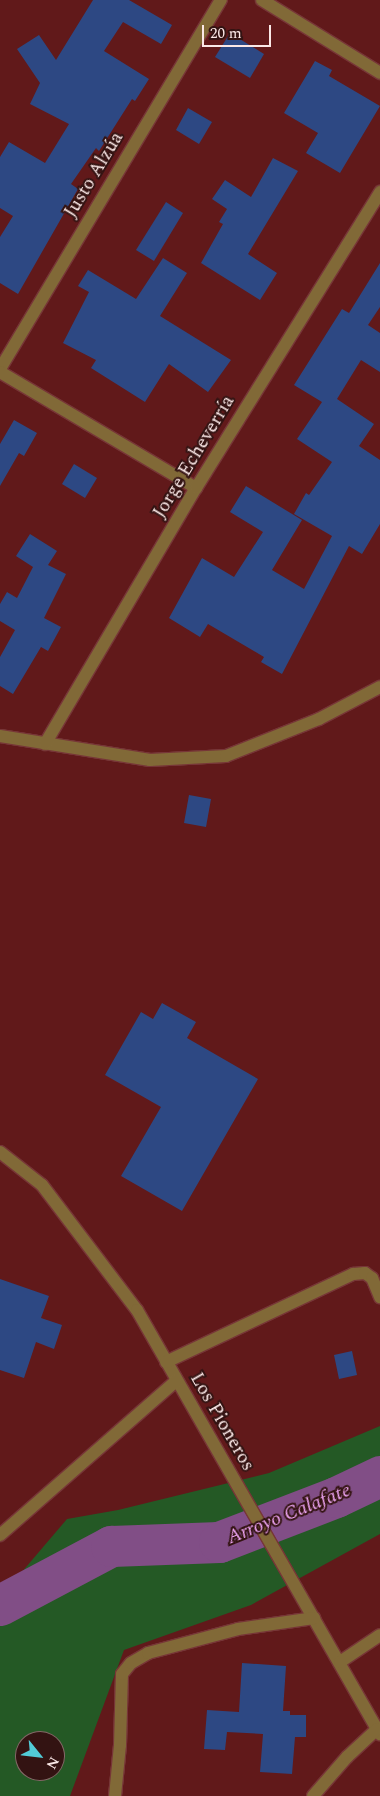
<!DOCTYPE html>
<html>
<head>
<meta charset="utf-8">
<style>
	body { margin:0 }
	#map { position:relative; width:380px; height:1796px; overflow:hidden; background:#61191a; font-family:Spectral,serif }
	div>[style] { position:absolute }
	.green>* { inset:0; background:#245925 }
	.river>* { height:41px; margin:-20.5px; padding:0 20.5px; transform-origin:20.5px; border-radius:20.5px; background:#814e86 }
	.building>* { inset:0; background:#2d4883 }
	.roads { filter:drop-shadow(1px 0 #773637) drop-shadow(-1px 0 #773637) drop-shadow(0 1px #773637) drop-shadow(0 -1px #773637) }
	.minor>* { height:12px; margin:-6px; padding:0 6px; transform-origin:6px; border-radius:6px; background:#816937 }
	span { translate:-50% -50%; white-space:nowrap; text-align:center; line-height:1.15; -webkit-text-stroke:4px #331312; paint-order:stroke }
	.street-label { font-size:19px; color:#fbe8e7 }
	.water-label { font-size:20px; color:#f1a7f7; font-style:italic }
	.north { position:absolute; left:15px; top:1731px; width:50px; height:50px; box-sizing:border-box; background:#331312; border:1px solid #836867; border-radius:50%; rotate:119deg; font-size:14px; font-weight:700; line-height:20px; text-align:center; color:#fbe8e7 }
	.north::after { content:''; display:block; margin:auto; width:18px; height:22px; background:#52cbd7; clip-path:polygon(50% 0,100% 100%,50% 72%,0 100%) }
	.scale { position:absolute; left:202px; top:25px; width:69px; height:22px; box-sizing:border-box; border:2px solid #fbe8e7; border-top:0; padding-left:6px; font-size:15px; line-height:18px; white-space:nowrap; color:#fbe8e7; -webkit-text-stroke:4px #331312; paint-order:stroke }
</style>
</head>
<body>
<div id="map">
	<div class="green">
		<div style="clip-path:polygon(evenodd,380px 1426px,380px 1534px,251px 1605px,124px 1650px,70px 1796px,0 1796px,0 1585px,15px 1580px,67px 1519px,118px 1510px,269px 1473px,380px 1426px,25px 1741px,55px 1741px,55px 1771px,25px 1771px,25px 1741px)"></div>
	</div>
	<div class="river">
		<div style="left:0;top:1605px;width:126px;rotate:-28deg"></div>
		<div style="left:111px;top:1546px;width:108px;rotate:-2.1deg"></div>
		<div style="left:219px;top:1542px;width:125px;rotate:-21deg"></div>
		<div style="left:336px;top:1497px;width:49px;rotate:-25.5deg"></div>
	</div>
	<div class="building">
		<div style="clip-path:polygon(93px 0,129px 0,172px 25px,161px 44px,123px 22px,104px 51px,149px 79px,135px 101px,132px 99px,99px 151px,96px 148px,71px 184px,78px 189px,18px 294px,0 283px,0 237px,13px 216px,0 208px,0 157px,9px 142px,45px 163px,69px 124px,30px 104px,40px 83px,17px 49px,39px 35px,56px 60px)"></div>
		<div style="clip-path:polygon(230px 33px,264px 54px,250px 78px,215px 57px)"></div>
		<div style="clip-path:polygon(315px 61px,332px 70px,329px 76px,380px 106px,340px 173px,306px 153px,318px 133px,284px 113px)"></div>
		<div style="clip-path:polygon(188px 108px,212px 122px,199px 144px,176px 130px)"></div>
		<div style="clip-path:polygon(273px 158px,298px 171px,248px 254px,277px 273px,260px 300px,201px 263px,223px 224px,219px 222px,227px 209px,212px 199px,225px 180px,251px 197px)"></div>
		<div style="clip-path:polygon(166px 202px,183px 213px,154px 261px,136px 250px)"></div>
		<div style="clip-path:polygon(163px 258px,187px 273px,160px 316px,231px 360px,208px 392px,169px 364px,145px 402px,91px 368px,96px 360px,63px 343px,89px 292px,78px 286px,88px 270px,136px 299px)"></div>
		<div style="clip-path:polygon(380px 263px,380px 307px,368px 325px,380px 333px,380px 372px,361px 360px,337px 399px,374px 424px,359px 446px,380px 460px,380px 524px,362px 554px,349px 546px,282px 674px,261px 662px,264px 657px,208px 624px,200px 637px,169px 618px,202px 558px,234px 577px,263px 532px,230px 512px,246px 486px,302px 520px,272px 570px,304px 589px,332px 536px,294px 514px,306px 493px,309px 495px,332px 462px,297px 439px,322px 402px,294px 385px,342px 309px,349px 313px)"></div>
		<div style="clip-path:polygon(14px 420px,37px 433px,24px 456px,19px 453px,0 486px,0 444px)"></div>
		<div style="clip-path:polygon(74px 464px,97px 478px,85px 498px,62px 484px)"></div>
		<div style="clip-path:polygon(30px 534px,57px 551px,48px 565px,66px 574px,44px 618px,61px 627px,48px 651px,41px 647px,13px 694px,0 686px,0 657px,15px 630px,0 621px,0 604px,7px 592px,17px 598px,33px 567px,16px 556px)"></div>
		<div style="clip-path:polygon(189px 795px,211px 799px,206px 827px,184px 823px)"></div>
		<div style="clip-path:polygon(162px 1003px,196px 1022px,187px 1038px,258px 1079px,182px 1211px,121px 1176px,161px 1107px,105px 1075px,141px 1012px,153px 1019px)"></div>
		<div style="clip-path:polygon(0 1279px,49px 1296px,41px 1318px,62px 1325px,54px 1349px,36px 1342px,24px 1378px,0 1370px)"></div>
		<div style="clip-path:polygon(352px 1351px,357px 1375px,339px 1379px,334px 1355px)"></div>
		<div style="clip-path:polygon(242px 1663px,286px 1666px,283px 1711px,290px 1711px,290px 1715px,306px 1715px,306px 1737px,295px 1737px,292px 1774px,260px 1772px,263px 1734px,227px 1732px,225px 1750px,204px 1749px,207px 1710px,239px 1712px)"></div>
	</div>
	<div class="roads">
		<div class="minor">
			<div style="left:262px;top:0;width:139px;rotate:31.7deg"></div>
			<div style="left:0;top:369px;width:430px;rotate:-59.1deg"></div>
			<div style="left:0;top:372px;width:228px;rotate:30.6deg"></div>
			<div style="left:0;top:736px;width:152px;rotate:9.1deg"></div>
			<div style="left:150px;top:760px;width:76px;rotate:-3deg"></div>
			<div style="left:226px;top:756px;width:100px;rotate:-21.7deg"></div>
			<div style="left:319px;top:719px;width:69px;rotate:-27.7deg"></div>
			<div style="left:45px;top:744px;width:297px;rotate:-59.5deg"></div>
			<div style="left:196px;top:488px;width:349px;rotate:-58.1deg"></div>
			<div style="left:0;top:1152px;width:53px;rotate:38.2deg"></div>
			<div style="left:42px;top:1185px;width:157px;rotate:52.8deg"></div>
			<div style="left:137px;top:1310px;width:489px;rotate:60.2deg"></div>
			<div style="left:166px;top:1362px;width:207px;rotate:-25.2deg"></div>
			<div style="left:353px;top:1274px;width:12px;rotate:-5deg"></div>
			<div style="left:365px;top:1273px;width:9px;rotate:36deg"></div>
			<div style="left:372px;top:1278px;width:21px;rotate:67deg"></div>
			<div style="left:0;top:1535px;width:234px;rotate:-41.2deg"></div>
			<div style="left:340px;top:1662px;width:48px;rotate:-34deg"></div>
			<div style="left:115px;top:1796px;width:51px;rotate:-84.4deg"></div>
			<div style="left:120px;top:1745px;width:71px;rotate:-88.4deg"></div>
			<div style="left:122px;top:1674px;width:14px;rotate:-51deg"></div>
			<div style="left:131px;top:1663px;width:20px;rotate:-30deg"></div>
			<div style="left:148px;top:1653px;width:93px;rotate:-14.9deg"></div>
			<div style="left:238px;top:1629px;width:77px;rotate:-8.2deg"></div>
			<div style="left:313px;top:1796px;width:52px;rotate:-48.9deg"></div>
			<div style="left:347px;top:1757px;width:41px;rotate:-43deg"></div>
		</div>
	</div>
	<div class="street-label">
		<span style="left:94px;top:175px;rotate:-59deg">Justo Alzúa</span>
		<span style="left:194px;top:457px;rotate:-59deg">Jorge Echeverría</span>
		<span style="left:222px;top:1422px;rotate:60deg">Los Pioneros</span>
	</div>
	<div class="water-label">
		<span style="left:289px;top:1514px;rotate:-22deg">Arroyo Calafate</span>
	</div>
	<div class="north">N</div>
	<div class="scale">20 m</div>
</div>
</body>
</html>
